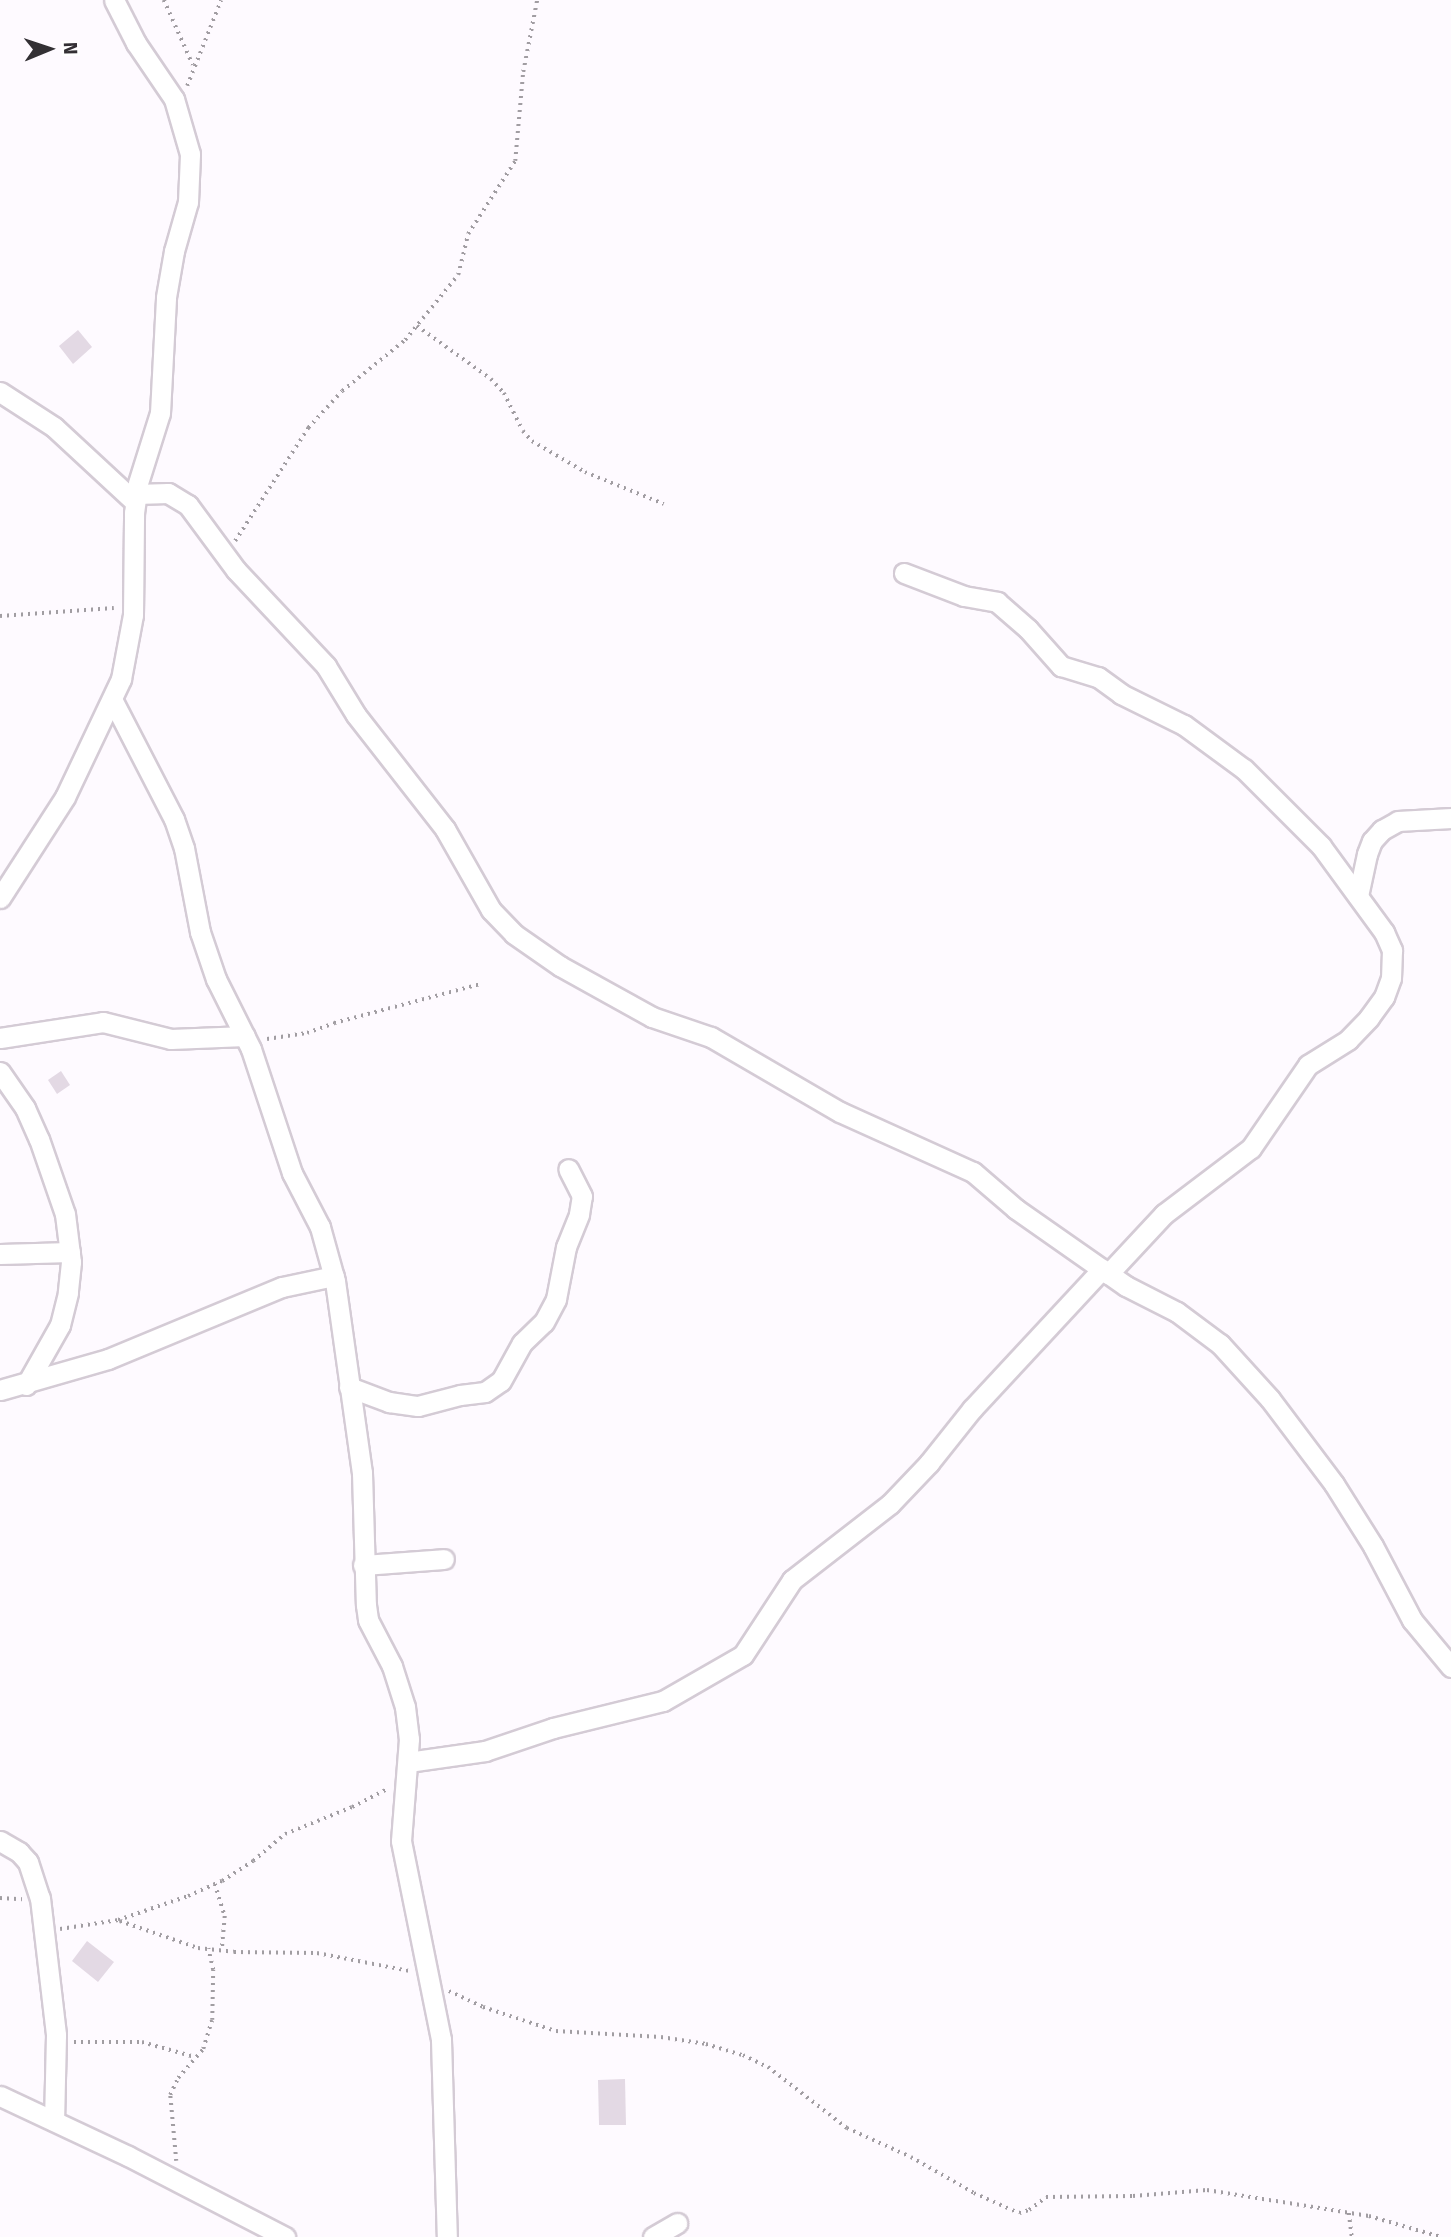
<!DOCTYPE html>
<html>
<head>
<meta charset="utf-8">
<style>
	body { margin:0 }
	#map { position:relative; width:1451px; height:2237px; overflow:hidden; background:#fefaff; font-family:"Fira Sans",sans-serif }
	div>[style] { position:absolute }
	.building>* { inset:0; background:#e3d9e4 }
	.path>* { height:3.5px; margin-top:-1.75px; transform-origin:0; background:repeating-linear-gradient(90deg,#a19da2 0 2px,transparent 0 7px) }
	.roads { filter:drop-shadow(2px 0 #d4cbd5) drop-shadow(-2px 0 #d4cbd5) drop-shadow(0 2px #d4cbd5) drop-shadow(0 -2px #d4cbd5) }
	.street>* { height:19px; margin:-9.5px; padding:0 9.5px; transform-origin:9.5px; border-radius:9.5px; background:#fff }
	span { translate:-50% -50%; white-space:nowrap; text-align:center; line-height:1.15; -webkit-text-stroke:6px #fff; paint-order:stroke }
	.north { position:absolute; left:14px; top:14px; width:70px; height:70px; -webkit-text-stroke:5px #fff; paint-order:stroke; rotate:88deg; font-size:19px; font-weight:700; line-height:28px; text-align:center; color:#333034 }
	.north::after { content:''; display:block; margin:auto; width:24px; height:32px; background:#333034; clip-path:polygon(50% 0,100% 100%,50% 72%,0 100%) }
</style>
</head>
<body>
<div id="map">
	<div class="building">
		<div style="clip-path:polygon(78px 330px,92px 347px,73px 364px,59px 346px)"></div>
		<div style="clip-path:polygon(61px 1071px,70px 1085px,57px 1094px,48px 1080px)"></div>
		<div style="clip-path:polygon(87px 1941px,114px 1962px,98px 1982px,72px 1961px)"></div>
		<div style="clip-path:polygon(625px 2079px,626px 2125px,599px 2125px,598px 2080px)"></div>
	</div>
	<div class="path">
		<div style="left:164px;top:0;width:71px;rotate:66deg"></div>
		<div style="left:187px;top:86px;width:92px;rotate:-68.4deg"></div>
		<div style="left:417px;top:326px;width:91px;rotate:35.6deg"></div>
		<div style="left:491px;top:379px;width:19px;rotate:47deg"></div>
		<div style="left:504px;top:393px;width:42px;rotate:63.4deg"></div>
		<div style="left:523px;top:431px;width:13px;rotate:48deg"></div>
		<div style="left:532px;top:441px;width:61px;rotate:30.3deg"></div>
		<div style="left:585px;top:472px;width:85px;rotate:22.1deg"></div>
		<div style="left:235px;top:541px;width:135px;rotate:-57.1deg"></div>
		<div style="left:308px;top:428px;width:50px;rotate:-47.4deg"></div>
		<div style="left:342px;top:391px;width:81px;rotate:-39deg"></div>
		<div style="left:405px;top:340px;width:84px;rotate:-50.8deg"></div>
		<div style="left:458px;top:275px;width:42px;rotate:-76.3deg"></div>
		<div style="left:468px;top:234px;width:87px;rotate:-57.2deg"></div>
		<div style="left:515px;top:161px;width:89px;rotate:-84.9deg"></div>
		<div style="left:523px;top:72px;width:73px;rotate:-79deg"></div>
		<div style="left:0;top:616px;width:114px;rotate:-4deg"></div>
		<div style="left:267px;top:1039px;width:40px;rotate:-8.5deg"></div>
		<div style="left:307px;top:1033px;width:29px;rotate:-20deg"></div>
		<div style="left:334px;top:1023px;width:152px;rotate:-14.9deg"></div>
		<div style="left:215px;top:1884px;width:34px;rotate:73deg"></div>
		<div style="left:225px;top:1916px;width:35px;rotate:95deg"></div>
		<div style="left:0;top:1898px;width:22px;rotate:3deg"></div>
		<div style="left:120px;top:1921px;width:83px;rotate:19.1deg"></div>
		<div style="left:198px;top:1948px;width:36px;rotate:6deg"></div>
		<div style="left:234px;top:1952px;width:83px;rotate:0.7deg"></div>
		<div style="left:317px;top:1953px;width:95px;rotate:11deg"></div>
		<div style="left:60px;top:1929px;width:59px;rotate:-8.8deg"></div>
		<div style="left:118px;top:1920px;width:74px;rotate:-18.9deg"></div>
		<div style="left:188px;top:1896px;width:37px;rotate:-24deg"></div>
		<div style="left:222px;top:1881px;width:37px;rotate:-33deg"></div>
		<div style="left:253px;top:1861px;width:42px;rotate:-40.2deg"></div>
		<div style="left:285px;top:1834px;width:72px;rotate:-21.9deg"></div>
		<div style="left:352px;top:1807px;width:39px;rotate:-27deg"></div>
		<div style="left:449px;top:1991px;width:38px;rotate:25deg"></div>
		<div style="left:483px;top:2007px;width:77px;rotate:18.2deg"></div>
		<div style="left:556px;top:2031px;width:105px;rotate:3.3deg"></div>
		<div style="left:661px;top:2037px;width:46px;rotate:8.8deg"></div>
		<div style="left:706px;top:2044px;width:39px;rotate:17deg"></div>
		<div style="left:743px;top:2055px;width:28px;rotate:26deg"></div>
		<div style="left:768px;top:2067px;width:100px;rotate:37.7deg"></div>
		<div style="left:847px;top:2128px;width:70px;rotate:24.4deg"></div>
		<div style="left:911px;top:2157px;width:73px;rotate:29.7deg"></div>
		<div style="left:974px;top:2193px;width:49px;rotate:24deg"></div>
		<div style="left:1019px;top:2213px;width:10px;rotate:-17deg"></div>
		<div style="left:1029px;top:2210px;width:21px;rotate:-37deg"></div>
		<div style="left:1046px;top:2197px;width:87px;rotate:-0.7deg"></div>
		<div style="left:1133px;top:2196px;width:74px;rotate:-4.6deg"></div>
		<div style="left:1207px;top:2190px;width:164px;rotate:9.1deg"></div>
		<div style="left:1369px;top:2216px;width:75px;rotate:16.3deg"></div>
		<div style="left:74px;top:2042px;width:68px"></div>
		<div style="left:142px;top:2042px;width:55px;rotate:15.8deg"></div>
		<div style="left:176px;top:2161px;width:66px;rotate:-95.2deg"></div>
		<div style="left:170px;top:2095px;width:19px;rotate:-65deg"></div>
		<div style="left:178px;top:2078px;width:38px;rotate:-49deg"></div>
		<div style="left:203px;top:2049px;width:30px;rotate:-73deg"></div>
		<div style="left:212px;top:2020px;width:50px;rotate:-88.9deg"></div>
		<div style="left:213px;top:1970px;width:22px;rotate:-103deg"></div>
		<div style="left:1349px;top:2213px;width:24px;rotate:83deg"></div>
	</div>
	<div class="roads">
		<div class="street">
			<div style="left:0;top:392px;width:64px;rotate:32.9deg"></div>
			<div style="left:54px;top:427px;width:110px;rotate:42.8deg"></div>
			<div style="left:136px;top:494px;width:32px;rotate:-2deg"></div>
			<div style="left:168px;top:493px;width:23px;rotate:31deg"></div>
			<div style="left:188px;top:505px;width:81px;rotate:53.6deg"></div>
			<div style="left:236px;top:570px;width:132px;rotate:46.8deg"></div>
			<div style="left:326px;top:666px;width:57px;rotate:58.5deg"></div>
			<div style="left:356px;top:715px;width:145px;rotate:52deg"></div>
			<div style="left:445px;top:829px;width:93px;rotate:60.4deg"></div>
			<div style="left:491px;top:910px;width:33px;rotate:46deg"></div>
			<div style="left:514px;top:934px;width:56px;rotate:34.8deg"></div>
			<div style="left:560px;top:966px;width:105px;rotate:29deg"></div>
			<div style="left:652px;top:1017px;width:62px;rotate:18.7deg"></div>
			<div style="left:711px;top:1037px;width:149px;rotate:30.2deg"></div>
			<div style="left:840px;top:1112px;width:146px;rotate:24.3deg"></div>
			<div style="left:973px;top:1172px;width:57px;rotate:40.7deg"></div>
			<div style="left:1016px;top:1209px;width:134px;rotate:35deg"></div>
			<div style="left:1126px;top:1286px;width:57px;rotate:27deg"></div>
			<div style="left:1177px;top:1312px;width:54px;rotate:36.7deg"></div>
			<div style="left:1220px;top:1344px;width:74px;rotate:47.7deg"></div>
			<div style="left:1270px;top:1399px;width:106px;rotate:53deg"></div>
			<div style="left:1334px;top:1484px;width:73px;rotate:57.8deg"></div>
			<div style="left:1373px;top:1546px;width:84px;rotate:62.2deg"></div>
			<div style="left:1412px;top:1620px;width:61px;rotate:50.3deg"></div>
			<div style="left:904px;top:573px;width:64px;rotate:21deg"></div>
			<div style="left:964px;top:596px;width:34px;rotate:10deg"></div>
			<div style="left:997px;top:602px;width:41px;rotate:41.1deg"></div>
			<div style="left:1028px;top:629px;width:50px;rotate:48.3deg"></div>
			<div style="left:1061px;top:666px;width:39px;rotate:17deg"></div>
			<div style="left:1098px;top:677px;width:29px;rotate:36deg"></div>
			<div style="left:1121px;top:694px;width:70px;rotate:26.2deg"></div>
			<div style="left:1184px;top:725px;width:74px;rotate:36.3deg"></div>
			<div style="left:1244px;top:769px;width:109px;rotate:45deg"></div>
			<div style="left:1321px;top:846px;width:107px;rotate:53.8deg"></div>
			<div style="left:1384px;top:932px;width:20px;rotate:66deg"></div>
			<div style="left:1392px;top:950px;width:28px;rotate:92deg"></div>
			<div style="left:1391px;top:978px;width:20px;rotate:110deg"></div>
			<div style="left:1384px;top:997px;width:26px;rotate:126deg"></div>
			<div style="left:1369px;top:1018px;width:30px;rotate:134deg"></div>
			<div style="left:1348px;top:1040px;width:47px;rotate:148deg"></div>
			<div style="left:1308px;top:1065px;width:101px;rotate:124.5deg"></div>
			<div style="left:1251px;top:1148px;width:109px;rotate:142.8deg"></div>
			<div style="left:1164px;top:1214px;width:82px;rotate:133deg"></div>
			<div style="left:113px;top:701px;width:133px;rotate:62.7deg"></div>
			<div style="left:174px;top:819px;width:31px;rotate:71deg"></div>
			<div style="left:184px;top:848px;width:86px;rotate:79.2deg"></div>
			<div style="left:200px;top:932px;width:50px;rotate:71.2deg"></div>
			<div style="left:216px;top:979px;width:78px;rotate:63.4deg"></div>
			<div style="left:251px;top:1049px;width:131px;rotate:71.7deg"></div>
			<div style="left:292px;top:1173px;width:61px;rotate:62.6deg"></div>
			<div style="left:320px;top:1227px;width:56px;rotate:74.5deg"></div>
			<div style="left:335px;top:1281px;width:194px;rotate:82deg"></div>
			<div style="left:362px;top:1473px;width:132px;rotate:88.3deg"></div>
			<div style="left:366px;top:1605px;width:15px;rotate:82deg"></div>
			<div style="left:368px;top:1620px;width:52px;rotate:62.4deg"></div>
			<div style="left:392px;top:1666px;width:43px;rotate:72.4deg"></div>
			<div style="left:405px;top:1707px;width:32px;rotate:83deg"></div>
			<div style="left:409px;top:1739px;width:102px;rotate:94.5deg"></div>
			<div style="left:401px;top:1841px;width:203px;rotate:78.6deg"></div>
			<div style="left:441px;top:2040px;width:197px;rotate:88.3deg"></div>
			<div style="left:1358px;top:896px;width:43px;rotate:-77.9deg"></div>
			<div style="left:1367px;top:854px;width:14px;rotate:-69deg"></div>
			<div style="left:1372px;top:841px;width:15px;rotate:-48deg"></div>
			<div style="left:1382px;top:830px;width:18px;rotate:-29deg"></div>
			<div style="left:1398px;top:821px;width:53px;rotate:-3.2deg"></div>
			<div style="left:0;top:898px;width:120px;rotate:-57.2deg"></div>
			<div style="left:65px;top:797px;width:131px;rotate:-64.6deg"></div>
			<div style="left:121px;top:679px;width:65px;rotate:-79.4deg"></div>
			<div style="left:133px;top:615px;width:102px;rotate:-89.4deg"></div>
			<div style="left:134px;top:513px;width:30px;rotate:-82deg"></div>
			<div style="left:138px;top:483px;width:73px;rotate:-72.6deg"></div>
			<div style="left:160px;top:413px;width:116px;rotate:-87deg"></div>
			<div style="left:166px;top:297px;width:47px;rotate:-80.1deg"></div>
			<div style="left:174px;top:251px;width:51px;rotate:-74.1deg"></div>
			<div style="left:188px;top:202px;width:48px;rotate:-87.6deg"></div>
			<div style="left:190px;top:154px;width:57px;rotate:-106.2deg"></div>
			<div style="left:174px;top:99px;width:68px;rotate:-124.2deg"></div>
			<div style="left:136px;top:43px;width:48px;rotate:-117.1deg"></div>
			<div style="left:0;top:1038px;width:104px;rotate:-8.8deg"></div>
			<div style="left:103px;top:1022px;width:70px;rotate:14deg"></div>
			<div style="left:171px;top:1039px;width:74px;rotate:-2.3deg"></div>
			<div style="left:0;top:1072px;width:44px;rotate:55.2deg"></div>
			<div style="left:25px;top:1108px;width:34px;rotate:66deg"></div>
			<div style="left:39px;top:1139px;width:79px;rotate:70.9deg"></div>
			<div style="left:65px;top:1214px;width:48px;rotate:82.9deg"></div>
			<div style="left:71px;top:1262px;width:31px;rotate:96deg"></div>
			<div style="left:68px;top:1293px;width:33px;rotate:104deg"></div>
			<div style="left:60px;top:1325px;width:69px;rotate:119.5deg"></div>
			<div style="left:0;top:1254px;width:70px;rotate:-1.6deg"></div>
			<div style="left:349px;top:1387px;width:43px;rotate:20.6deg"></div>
			<div style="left:389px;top:1402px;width:29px;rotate:8deg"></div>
			<div style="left:418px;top:1406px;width:43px;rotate:-14.7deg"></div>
			<div style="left:460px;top:1395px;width:25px;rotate:-7deg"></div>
			<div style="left:485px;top:1392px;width:19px;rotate:-35deg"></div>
			<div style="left:501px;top:1381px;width:43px;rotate:-61.1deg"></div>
			<div style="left:522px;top:1343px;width:30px;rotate:-44deg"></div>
			<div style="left:544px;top:1322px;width:26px;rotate:-62deg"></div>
			<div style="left:556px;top:1299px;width:53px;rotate:-79.1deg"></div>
			<div style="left:566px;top:1247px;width:35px;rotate:-68deg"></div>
			<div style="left:579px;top:1214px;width:18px;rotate:-81deg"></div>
			<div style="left:582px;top:1196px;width:30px;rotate:-117deg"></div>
			<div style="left:0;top:1390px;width:112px;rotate:-16deg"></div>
			<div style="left:108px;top:1359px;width:188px;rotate:-22.5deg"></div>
			<div style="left:282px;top:1287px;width:53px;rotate:-11.9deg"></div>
			<div style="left:363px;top:1565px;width:81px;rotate:-4.2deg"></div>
			<div style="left:408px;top:1762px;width:78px;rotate:-8.1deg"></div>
			<div style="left:485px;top:1751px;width:72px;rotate:-18.7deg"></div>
			<div style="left:553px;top:1728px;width:113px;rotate:-13.8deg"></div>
			<div style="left:663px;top:1701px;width:92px;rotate:-29.9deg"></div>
			<div style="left:743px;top:1655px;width:90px;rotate:-56.8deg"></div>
			<div style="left:792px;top:1580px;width:124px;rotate:-37.8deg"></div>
			<div style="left:890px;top:1504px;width:57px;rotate:-46.4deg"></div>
			<div style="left:929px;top:1463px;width:69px;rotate:-51.5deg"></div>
			<div style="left:972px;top:1409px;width:191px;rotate:-47.1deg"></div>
			<div style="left:0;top:1841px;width:22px;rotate:30deg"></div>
			<div style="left:19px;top:1852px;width:13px;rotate:48deg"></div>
			<div style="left:28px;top:1862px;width:38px;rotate:72deg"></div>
			<div style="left:40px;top:1898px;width:138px;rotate:83.3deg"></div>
			<div style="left:56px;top:2035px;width:86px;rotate:91.3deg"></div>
			<div style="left:0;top:2096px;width:141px;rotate:25.1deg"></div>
			<div style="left:128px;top:2156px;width:177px;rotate:27.3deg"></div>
			<div style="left:653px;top:2237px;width:28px;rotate:-30deg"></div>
		</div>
	</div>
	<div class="north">N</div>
</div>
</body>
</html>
